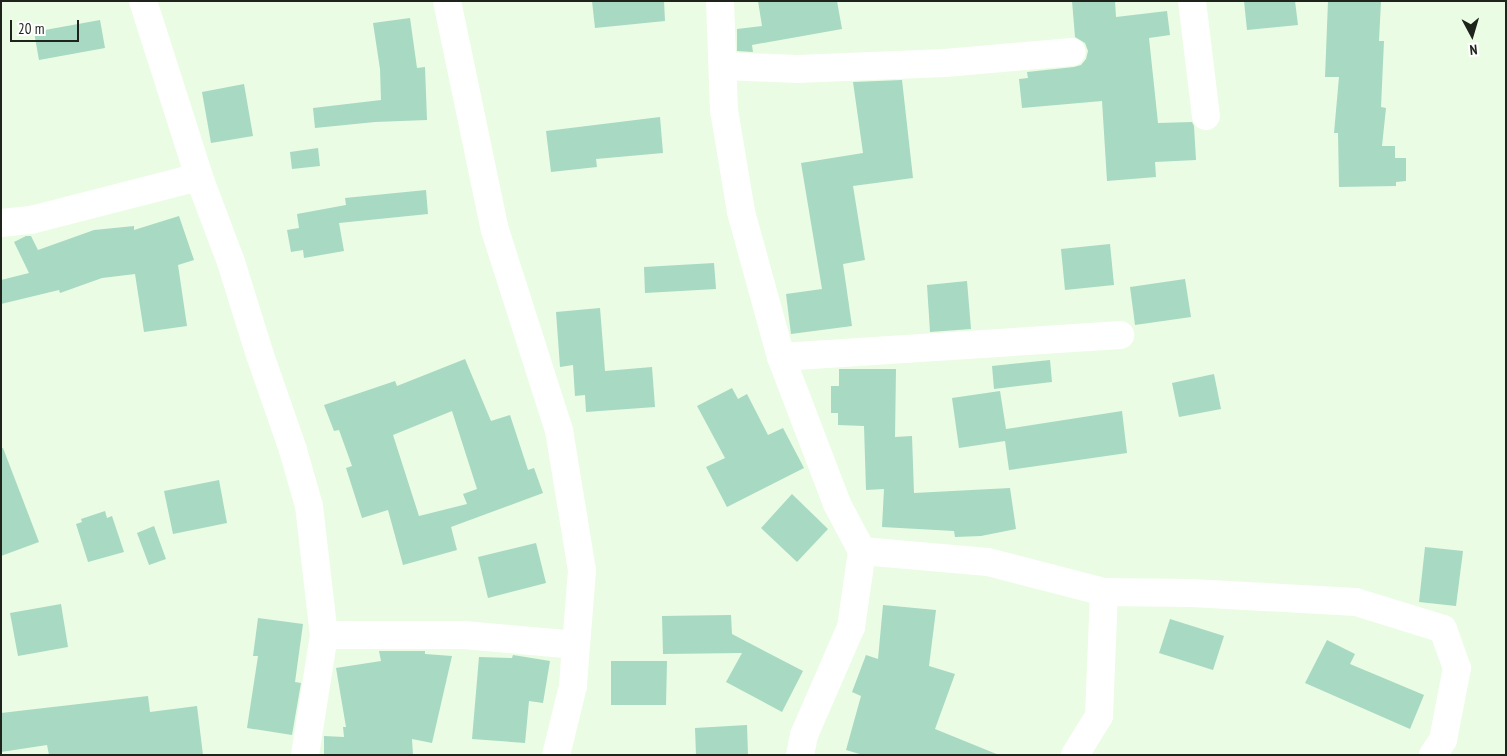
<!DOCTYPE html>
<html>
<head>
<meta charset="utf-8">
<style>
	body { margin:0 }
	#map { position:relative; width:1507px; height:756px; overflow:hidden; background:#eafce3; font-family:"PT Sans Narrow",sans-serif }
	div>[style] { position:absolute }
	.building>* { inset:0; background:#a8d9c3 }
	.minor>* { height:28px; margin:-14px; padding:0 14px; transform-origin:14px; border-radius:14px; background:#fff }
	span { translate:-50% -50%; white-space:nowrap; text-align:center; line-height:1.15; -webkit-text-stroke:4px #fff; paint-order:stroke }
	.frame { position:absolute; inset:0; border:2px solid #1e241b; pointer-events:none }
	.north { position:absolute; left:1447px; top:10px; width:50px; height:50px; -webkit-text-stroke:4px #fff; paint-order:stroke; rotate:174deg; font-size:14px; font-weight:700; line-height:20px; text-align:center; color:#1e241b }
	.north::after { content:''; display:block; margin:auto; width:18px; height:22px; background:#1e241b; clip-path:polygon(50% 0,100% 100%,50% 72%,0 100%) }
	.scale { position:absolute; left:10px; top:20px; width:69px; height:22px; box-sizing:border-box; border:2px solid #1e241b; border-top:0; padding-left:6px; font-size:15px; line-height:18px; white-space:nowrap; color:#1e241b; -webkit-text-stroke:4px #fff; paint-order:stroke }
</style>
</head>
<body>
<div id="map">
	<div class="building">
		<div style="clip-path:polygon(592px 1px,664px 1px,665px 21px,595px 28px)"></div>
		<div style="clip-path:polygon(758px 1px,837px 1px,842px 29px,752px 45px,753px 52px,737px 51px,737px 29px,762px 26px)"></div>
		<div style="clip-path:polygon(1072px 1px,1115px 1px,1116px 17px,1167px 11px,1170px 35px,1149px 38px,1158px 123px,1192px 122px,1194px 126px,1196px 160px,1155px 162px,1156px 177px,1107px 181px,1102px 101px,1022px 108px,1019px 79px,1028px 78px,1027px 72px,1074px 67px,1081px 65px,1086px 59px,1088px 51px,1085px 43px,1075px 37px)"></div>
		<div style="clip-path:polygon(1244px 1px,1295px 1px,1298px 25px,1247px 30px)"></div>
		<div style="clip-path:polygon(1328px 1px,1381px 1px,1379px 41px,1384px 41px,1381px 107px,1386px 108px,1382px 146px,1395px 146px,1395px 158px,1406px 158px,1406px 181px,1396px 182px,1396px 186px,1339px 187px,1338px 133px,1334px 133px,1339px 77px,1325px 77px)"></div>
		<div style="clip-path:polygon(410px 18px,417px 68px,425px 67px,427px 120px,375px 122px,315px 128px,313px 108px,381px 100px,380px 69px,373px 23px)"></div>
		<div style="clip-path:polygon(100px 20px,105px 48px,39px 60px,34px 32px)"></div>
		<div style="clip-path:polygon(902px 80px,913px 178px,853px 186px,865px 260px,843px 264px,852px 326px,791px 334px,786px 294px,822px 289px,801px 163px,863px 153px,853px 82px)"></div>
		<div style="clip-path:polygon(244px 84px,253px 136px,211px 143px,202px 92px)"></div>
		<div style="clip-path:polygon(660px 117px,663px 153px,596px 159px,597px 167px,551px 172px,546px 131px)"></div>
		<div style="clip-path:polygon(318px 148px,320px 166px,292px 169px,290px 152px)"></div>
		<div style="clip-path:polygon(426px 190px,428px 214px,339px 223px,344px 251px,304px 258px,303px 250px,291px 252px,287px 230px,299px 228px,297px 214px,346px 205px,345px 198px)"></div>
		<div style="clip-path:polygon(179px 216px,194px 260px,178px 265px,187px 326px,144px 332px,135px 274px,102px 278px,60px 293px,59px 290px,1px 304px,1px 280px,29px 273px,14px 242px,26px 236px,31px 236px,38px 250px,94px 230px,134px 226px,134px 230px)"></div>
		<div style="clip-path:polygon(1110px 244px,1114px 285px,1065px 290px,1061px 249px)"></div>
		<div style="clip-path:polygon(714px 263px,716px 289px,645px 293px,644px 267px)"></div>
		<div style="clip-path:polygon(1185px 279px,1191px 317px,1135px 325px,1130px 287px)"></div>
		<div style="clip-path:polygon(967px 281px,971px 329px,930px 332px,927px 285px)"></div>
		<div style="clip-path:polygon(600px 308px,605px 371px,652px 367px,655px 407px,586px 412px,585px 395px,575px 396px,573px 365px,560px 367px,556px 312px)"></div>
		<div style="clip-path:polygon(evenodd,465px 359px,491px 421px,510px 415px,528px 470px,534px 468px,543px 493px,451px 527px,457px 550px,403px 565px,388px 510px,362px 518px,346px 468px,352px 466px,339px 430px,334px 431px,324px 405px,395px 381px,397px 386px,465px 359px,452px 411px,477px 489px,463px 494px,467px 504px,419px 516px,393px 435px,452px 411px)"></div>
		<div style="clip-path:polygon(1050px 360px,1052px 382px,994px 389px,992px 366px)"></div>
		<div style="clip-path:polygon(839px 369px,896px 369px,895px 437px,912px 436px,914px 493px,1010px 488px,1016px 529px,981px 536px,955px 537px,954px 531px,882px 527px,884px 489px,866px 490px,864px 426px,838px 425px,838px 413px,831px 413px,831px 386px,839px 386px)"></div>
		<div style="clip-path:polygon(1214px 374px,1221px 409px,1179px 417px,1172px 383px)"></div>
		<div style="clip-path:polygon(732px 388px,738px 399px,747px 394px,768px 435px,783px 428px,804px 468px,727px 507px,706px 467px,725px 458px,697px 406px)"></div>
		<div style="clip-path:polygon(1000px 391px,1006px 429px,1122px 411px,1127px 453px,1009px 470px,1005px 441px,959px 448px,952px 398px)"></div>
		<div style="clip-path:polygon(1px 448px,3px 448px,39px 542px,1px 556px)"></div>
		<div style="clip-path:polygon(219px 480px,227px 523px,173px 534px,164px 491px)"></div>
		<div style="clip-path:polygon(792px 494px,828px 529px,797px 562px,761px 528px)"></div>
		<div style="clip-path:polygon(105px 511px,107px 518px,112px 516px,124px 552px,88px 562px,76px 524px,82px 522px,81px 519px)"></div>
		<div style="clip-path:polygon(154px 526px,166px 559px,149px 565px,137px 533px)"></div>
		<div style="clip-path:polygon(536px 543px,546px 583px,488px 598px,478px 557px)"></div>
		<div style="clip-path:polygon(1425px 547px,1463px 551px,1456px 606px,1419px 602px)"></div>
		<div style="clip-path:polygon(61px 604px,68px 647px,18px 656px,10px 613px)"></div>
		<div style="clip-path:polygon(883px 605px,936px 610px,929px 666px,955px 674px,935px 729px,999px 755px,863px 755px,846px 750px,861px 696px,852px 692px,866px 655px,878px 659px)"></div>
		<div style="clip-path:polygon(731px 615px,732px 634px,803px 671px,782px 712px,726px 682px,742px 653px,663px 654px,662px 616px)"></div>
		<div style="clip-path:polygon(258px 618px,303px 624px,295px 682px,301px 683px,292px 735px,247px 728px,258px 656px,253px 656px)"></div>
		<div style="clip-path:polygon(1170px 619px,1224px 636px,1213px 670px,1159px 653px)"></div>
		<div style="clip-path:polygon(1327px 640px,1355px 654px,1350px 664px,1424px 695px,1410px 729px,1305px 683px)"></div>
		<div style="clip-path:polygon(379px 651px,425px 651px,425px 654px,452px 656px,432px 743px,412px 739px,413px 755px,324px 755px,324px 736px,344px 737px,343px 727px,346px 727px,336px 668px,381px 661px)"></div>
		<div style="clip-path:polygon(513px 655px,550px 661px,543px 703px,529px 701px,525px 743px,472px 739px,479px 657px,512px 658px)"></div>
		<div style="clip-path:polygon(611px 661px,667px 661px,666px 705px,611px 705px)"></div>
		<div style="clip-path:polygon(148px 696px,150px 712px,197px 706px,203px 755px,49px 755px,47px 745px,1px 752px,1px 713px)"></div>
		<div style="clip-path:polygon(747px 725px,748px 755px,696px 755px,695px 728px)"></div>
	</div>
	<div class="minor">
		<div style="left:143px;top:1px;width:185px;rotate:72.3deg"></div>
		<div style="left:199px;top:177px;width:91px;rotate:69.4deg"></div>
		<div style="left:231px;top:262px;width:97px;rotate:72.7deg"></div>
		<div style="left:260px;top:355px;width:101px;rotate:70.8deg"></div>
		<div style="left:293px;top:450px;width:58px;rotate:74.1deg"></div>
		<div style="left:309px;top:506px;width:130px;rotate:83.4deg"></div>
		<div style="left:324px;top:635px;width:121px;rotate:99deg"></div>
		<div style="left:447px;top:1px;width:234px;rotate:78.2deg"></div>
		<div style="left:495px;top:230px;width:210px;rotate:72.3deg"></div>
		<div style="left:559px;top:430px;width:143px;rotate:80.7deg"></div>
		<div style="left:582px;top:571px;width:74px;rotate:94.6deg"></div>
		<div style="left:720px;top:1px;width:109px;rotate:87.9deg"></div>
		<div style="left:724px;top:110px;width:103px;rotate:80.5deg"></div>
		<div style="left:741px;top:212px;width:150px;rotate:74.6deg"></div>
		<div style="left:781px;top:357px;width:157px;rotate:69.1deg"></div>
		<div style="left:837px;top:504px;width:53px;rotate:62deg"></div>
		<div style="left:862px;top:551px;width:77px;rotate:98.2deg"></div>
		<div style="left:851px;top:627px;width:118px;rotate:113.5deg"></div>
		<div style="left:804px;top:735px;width:20px;rotate:101deg"></div>
		<div style="left:1192px;top:1px;width:116px;rotate:83.1deg"></div>
		<div style="left:724px;top:66px;width:73px;rotate:2.4deg"></div>
		<div style="left:797px;top:69px;width:148px;rotate:-2.3deg"></div>
		<div style="left:945px;top:63px;width:127px;rotate:-5deg"></div>
		<div style="left:1px;top:223px;width:30px;rotate:-6deg"></div>
		<div style="left:31px;top:220px;width:173px;rotate:-14.4deg"></div>
		<div style="left:781px;top:357px;width:340px;rotate:-3.7deg"></div>
		<div style="left:862px;top:551px;width:126px;rotate:5deg"></div>
		<div style="left:988px;top:562px;width:120px;rotate:14.5deg"></div>
		<div style="left:1104px;top:592px;width:124px;rotate:92.3deg"></div>
		<div style="left:1099px;top:716px;width:46px;rotate:121.6deg"></div>
		<div style="left:1104px;top:592px;width:87px;rotate:0.7deg"></div>
		<div style="left:1191px;top:593px;width:165px;rotate:3.1deg"></div>
		<div style="left:1356px;top:602px;width:91px;rotate:17.2deg"></div>
		<div style="left:1443px;top:629px;width:41px;rotate:70.3deg"></div>
		<div style="left:1457px;top:668px;width:73px;rotate:101deg"></div>
		<div style="left:1443px;top:740px;width:18px;rotate:124deg"></div>
		<div style="left:324px;top:635px;width:140px"></div>
		<div style="left:464px;top:635px;width:112px;rotate:5.1deg"></div>
		<div style="left:576px;top:645px;width:41px;rotate:94.2deg"></div>
		<div style="left:573px;top:686px;width:71px;rotate:103.8deg"></div>
	</div>
	<div class="frame"></div>
	<div class="north">N</div>
	<div class="scale">20 m</div>
</div>
</body>
</html>
